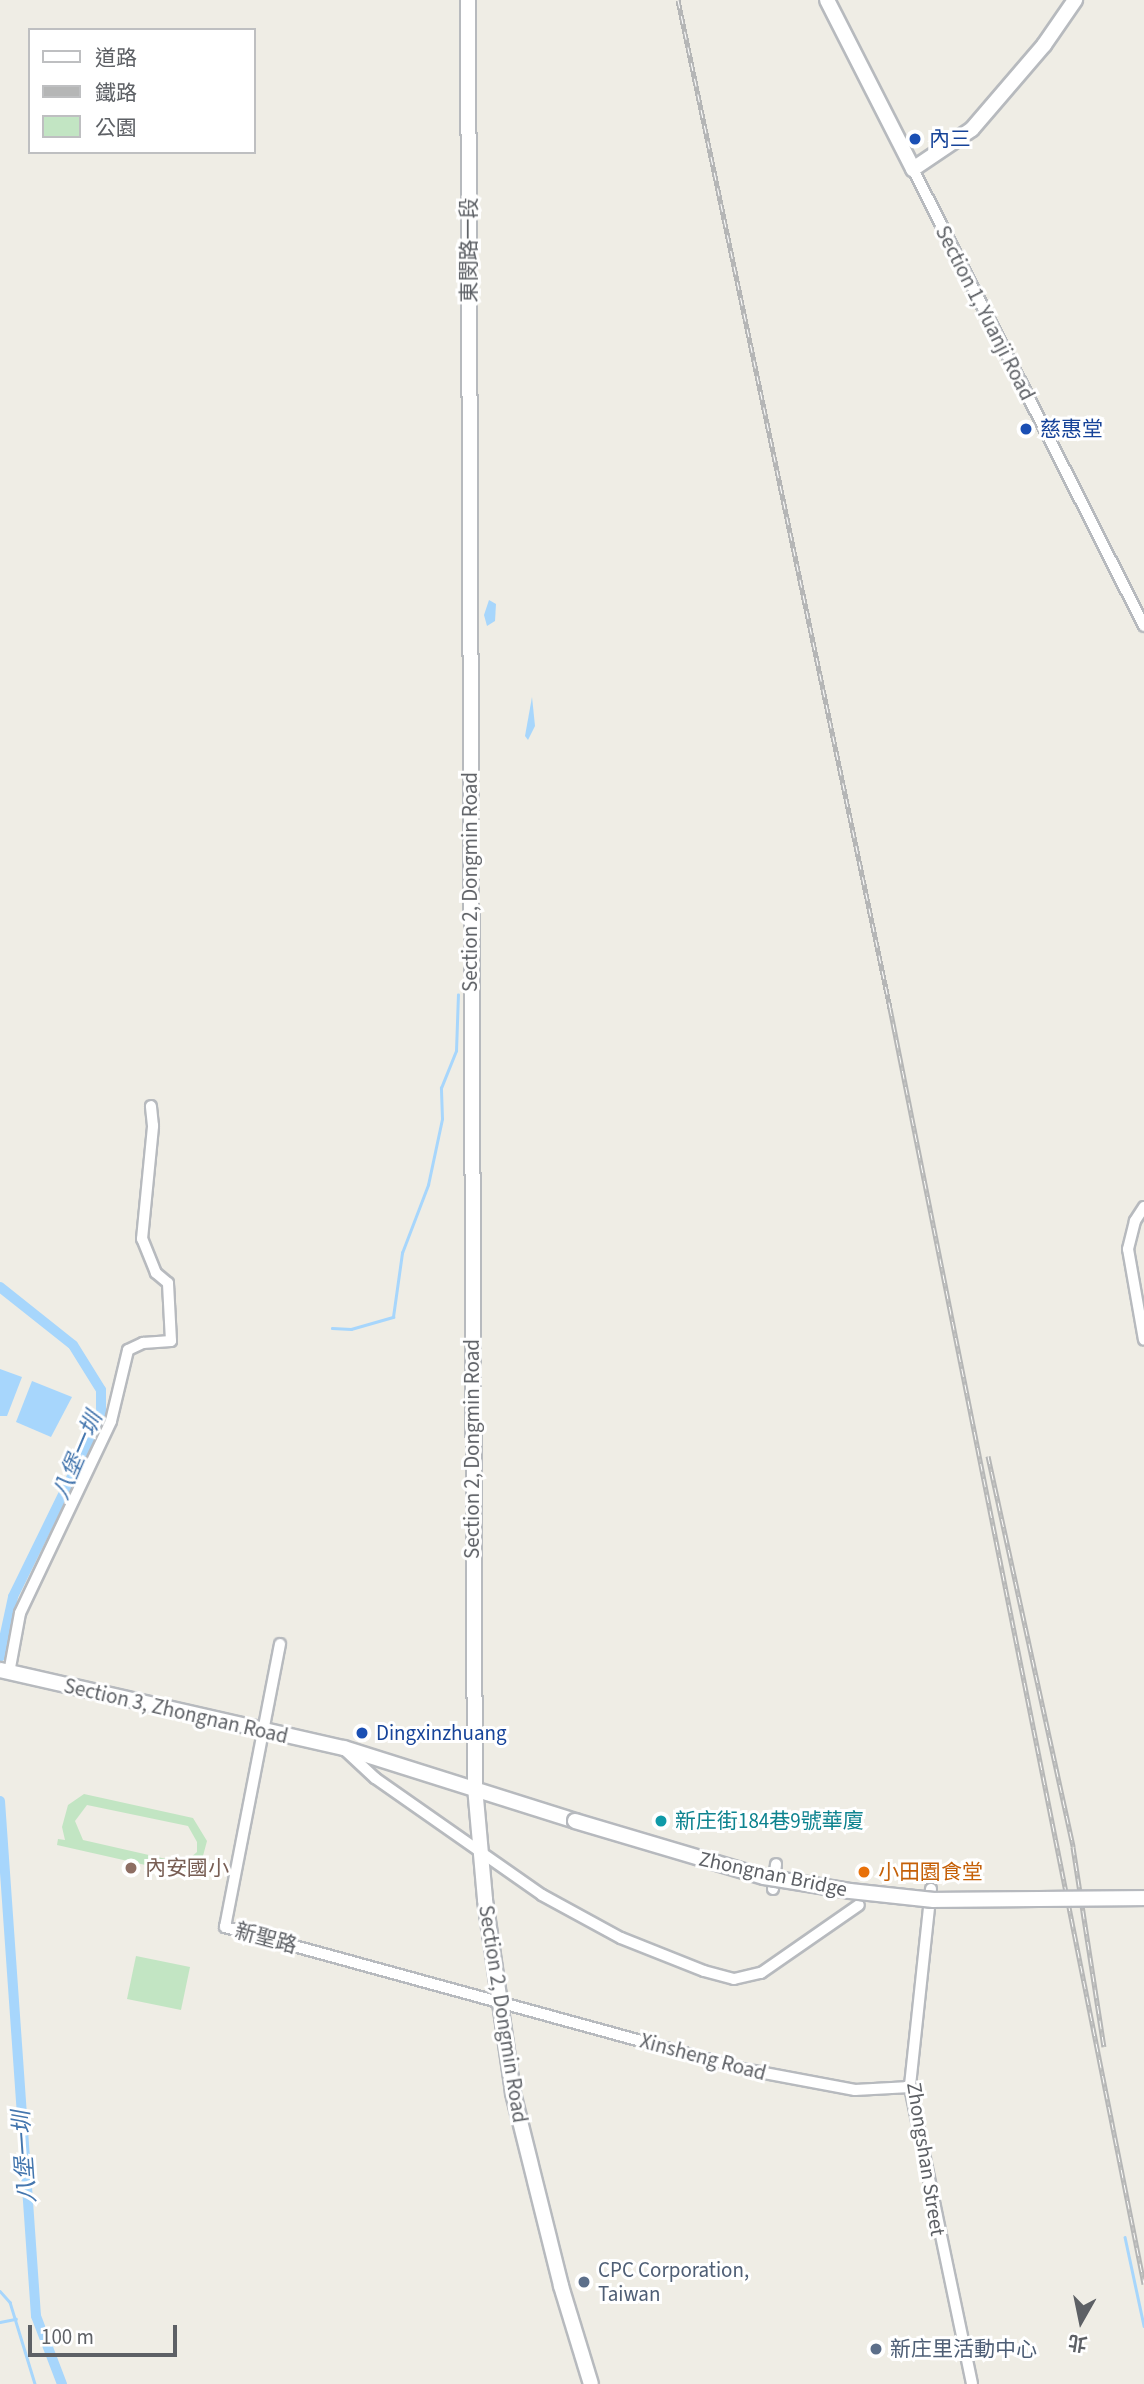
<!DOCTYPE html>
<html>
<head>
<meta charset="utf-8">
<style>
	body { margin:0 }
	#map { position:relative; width:1144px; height:2384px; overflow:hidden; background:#efede5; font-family:"Source Sans 3","Noto Sans TC",sans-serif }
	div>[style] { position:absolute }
	.green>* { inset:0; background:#c2e5c3 }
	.water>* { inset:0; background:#a7d6fc }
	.stream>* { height:2.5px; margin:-1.25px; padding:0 1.25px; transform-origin:1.25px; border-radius:1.25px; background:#a7d6fc }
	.canal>* { height:10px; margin:-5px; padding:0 5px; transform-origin:5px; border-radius:5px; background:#a7d6fc }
	.roads { filter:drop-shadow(2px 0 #b7babe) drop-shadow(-2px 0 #b7babe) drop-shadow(0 2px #b7babe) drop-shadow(0 -2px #b7babe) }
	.street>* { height:10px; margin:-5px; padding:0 5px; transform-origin:5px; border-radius:5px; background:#fff }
	.secondary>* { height:14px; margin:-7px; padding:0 7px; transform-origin:7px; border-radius:7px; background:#fff }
	.rail>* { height:5px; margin-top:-2.5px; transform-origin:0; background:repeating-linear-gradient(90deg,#fff 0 8px,#b5b6b6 0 16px); box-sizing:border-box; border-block:2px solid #b5b6b6 }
	.bridges { filter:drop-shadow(2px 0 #b6b9be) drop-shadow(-2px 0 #b6b9be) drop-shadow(0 2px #b6b9be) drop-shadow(0 -2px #b6b9be) }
	.secondary-bridge>* { height:14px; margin:-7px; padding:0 7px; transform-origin:7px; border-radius:7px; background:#fff }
	.dots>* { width:19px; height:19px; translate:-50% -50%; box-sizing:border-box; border:4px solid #fff; border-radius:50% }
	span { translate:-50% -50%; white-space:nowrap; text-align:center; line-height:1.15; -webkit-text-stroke:6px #fff; paint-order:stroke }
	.transit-label { font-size:21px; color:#164399 }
	.left { translate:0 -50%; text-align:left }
	.street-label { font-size:21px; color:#5d6065 }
	.culture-label { font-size:21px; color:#0d838f }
	.education-label { font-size:21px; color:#785e54 }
	.food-label { font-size:21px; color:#c56008 }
	.service-label { font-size:21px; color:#4e5e75 }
	.water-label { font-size:23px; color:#4476ae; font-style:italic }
	.legend { position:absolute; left:28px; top:28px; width:228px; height:126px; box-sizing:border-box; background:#fff; border:2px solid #bebfc1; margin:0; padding:9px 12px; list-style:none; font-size:21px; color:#5d6065 }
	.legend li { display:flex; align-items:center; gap:14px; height:35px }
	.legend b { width:35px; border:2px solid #bebfc1 }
	.north { position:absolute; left:1046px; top:2286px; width:70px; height:70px; -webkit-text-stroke:5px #fff; paint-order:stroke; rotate:189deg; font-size:19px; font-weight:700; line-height:28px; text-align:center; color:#5d6065 }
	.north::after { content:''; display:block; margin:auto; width:24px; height:32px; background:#5d6065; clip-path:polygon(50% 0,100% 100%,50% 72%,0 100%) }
	.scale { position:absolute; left:28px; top:2325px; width:149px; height:32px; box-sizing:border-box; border:4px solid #5d6065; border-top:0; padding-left:9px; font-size:21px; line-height:24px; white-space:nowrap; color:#5d6065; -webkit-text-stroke:5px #fff; paint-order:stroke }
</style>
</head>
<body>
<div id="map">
	<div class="green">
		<div style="clip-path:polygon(evenodd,84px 1794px,193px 1818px,207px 1841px,200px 1867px,205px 1869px,203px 1878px,57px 1845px,58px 1839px,65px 1840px,62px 1827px,68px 1805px,84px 1794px,87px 1805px,188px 1826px,197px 1842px,197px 1852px,184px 1863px,83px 1840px,75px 1821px,87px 1805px)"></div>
		<div style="clip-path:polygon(136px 1956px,190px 1967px,181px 2010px,127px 1999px)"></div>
	</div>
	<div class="water">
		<div style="clip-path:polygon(489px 600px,496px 604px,495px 621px,487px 626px,484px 615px)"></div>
		<div style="clip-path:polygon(532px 697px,535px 726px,528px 740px,525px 736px)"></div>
		<div style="clip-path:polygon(0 1369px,22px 1377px,7px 1416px,0 1416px)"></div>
		<div style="clip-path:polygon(32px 1381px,72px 1397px,51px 1437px,16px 1422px)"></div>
	</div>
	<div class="stream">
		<div style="left:332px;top:1328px;width:19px;rotate:3deg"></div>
		<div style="left:351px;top:1329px;width:44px;rotate:-15.9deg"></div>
		<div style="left:393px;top:1317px;width:65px;rotate:-82deg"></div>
		<div style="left:402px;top:1253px;width:73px;rotate:-69.1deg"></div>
		<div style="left:428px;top:1185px;width:67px;rotate:-78deg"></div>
		<div style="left:442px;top:1119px;width:31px;rotate:-92deg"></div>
		<div style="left:441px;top:1088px;width:40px;rotate:-68deg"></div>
		<div style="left:456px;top:1051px;width:56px;rotate:-88deg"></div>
		<div style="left:1125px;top:2237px;width:91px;rotate:77.9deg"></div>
		<div style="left:0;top:2291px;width:15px;rotate:48deg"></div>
		<div style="left:10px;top:2302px;width:86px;rotate:73deg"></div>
		<div style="left:0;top:2322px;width:16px;rotate:-11deg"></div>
	</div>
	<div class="canal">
		<div style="left:0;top:1287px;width:93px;rotate:38.5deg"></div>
		<div style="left:73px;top:1345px;width:53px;rotate:58.1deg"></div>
		<div style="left:101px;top:1390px;width:27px;rotate:90deg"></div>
		<div style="left:101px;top:1417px;width:200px;rotate:116.1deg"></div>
		<div style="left:13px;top:1597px;width:61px;rotate:102.2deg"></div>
		<div style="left:0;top:1801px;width:516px;rotate:86deg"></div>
		<div style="left:36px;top:2316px;width:73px;rotate:69.1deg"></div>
	</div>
	<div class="roads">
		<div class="street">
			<div style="left:913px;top:169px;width:512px;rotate:63.18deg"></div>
			<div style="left:1144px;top:1207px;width:17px;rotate:123deg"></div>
			<div style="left:1135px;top:1221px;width:29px;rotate:104deg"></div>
			<div style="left:1128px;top:1249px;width:92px;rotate:80deg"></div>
			<div style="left:280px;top:1644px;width:288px;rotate:101deg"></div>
			<div style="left:225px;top:1927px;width:537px;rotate:15.33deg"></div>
			<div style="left:743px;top:2069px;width:114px;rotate:10.6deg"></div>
			<div style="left:855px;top:2090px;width:55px;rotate:-3.1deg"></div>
			<div style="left:9px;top:1673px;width:61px;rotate:-79.6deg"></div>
			<div style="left:20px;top:1613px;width:212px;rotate:-64.6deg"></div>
			<div style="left:111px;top:1421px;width:73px;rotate:-76.5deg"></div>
			<div style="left:128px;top:1350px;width:17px;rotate:-25deg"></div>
			<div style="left:143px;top:1343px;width:28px;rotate:-4deg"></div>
			<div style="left:171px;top:1341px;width:58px;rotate:-93deg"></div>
			<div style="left:168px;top:1283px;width:16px;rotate:-140deg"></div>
			<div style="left:156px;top:1273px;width:37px;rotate:-112deg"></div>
			<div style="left:142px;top:1239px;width:114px;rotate:-84.4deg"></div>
			<div style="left:153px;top:1126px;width:20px;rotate:-96deg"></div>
			<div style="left:346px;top:1751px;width:40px;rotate:43deg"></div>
			<div style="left:375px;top:1778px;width:204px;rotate:35deg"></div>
			<div style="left:542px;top:1895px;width:90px;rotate:28.6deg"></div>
			<div style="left:621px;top:1938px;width:89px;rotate:21.7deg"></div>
			<div style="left:704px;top:1971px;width:31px;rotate:15deg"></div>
			<div style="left:734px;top:1979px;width:28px;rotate:-13deg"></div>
			<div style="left:761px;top:1973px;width:119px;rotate:-34.8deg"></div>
			<div style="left:773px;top:1889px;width:25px;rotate:-83deg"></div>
			<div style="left:931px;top:1889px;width:199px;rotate:96.1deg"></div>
			<div style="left:910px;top:2087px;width:303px;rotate:78.2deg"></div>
		</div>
		<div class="secondary">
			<div style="left:468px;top:0;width:1787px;rotate:89.78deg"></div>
			<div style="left:475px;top:1787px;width:113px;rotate:84.9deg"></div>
			<div style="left:485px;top:1900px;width:195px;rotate:81.7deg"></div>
			<div style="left:513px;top:2093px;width:199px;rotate:76deg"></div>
			<div style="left:561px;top:2286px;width:102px;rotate:73deg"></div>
			<div style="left:827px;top:0;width:190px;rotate:63deg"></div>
			<div style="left:913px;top:169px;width:71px;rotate:-34.1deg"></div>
			<div style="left:972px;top:129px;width:111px;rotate:-49.4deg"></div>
			<div style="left:1044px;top:45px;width:55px;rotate:-55.4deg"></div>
			<div style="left:0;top:1670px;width:353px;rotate:12.8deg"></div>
			<div style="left:344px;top:1748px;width:242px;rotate:17.5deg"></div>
		</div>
	</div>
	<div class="rail">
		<div style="left:678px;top:0;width:1030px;rotate:78.12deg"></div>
		<div style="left:890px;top:1008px;width:1301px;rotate:78.74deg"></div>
		<div style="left:988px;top:1456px;width:400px;rotate:77.7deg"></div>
		<div style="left:1073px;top:1847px;width:202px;rotate:81.2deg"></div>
	</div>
	<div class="bridges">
		<div class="secondary-bridge">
			<div style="left:575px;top:1821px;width:197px;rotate:16.5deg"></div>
			<div style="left:764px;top:1877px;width:87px;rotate:9.2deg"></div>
			<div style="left:850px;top:1891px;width:84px;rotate:6.1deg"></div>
			<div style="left:934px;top:1900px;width:210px;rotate:-0.5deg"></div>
		</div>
	</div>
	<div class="dots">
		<div style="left:915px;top:139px;background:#1a4fb4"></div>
		<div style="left:1026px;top:429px;background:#1a4fb4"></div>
		<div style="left:362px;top:1733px;background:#1a4fb4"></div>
		<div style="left:661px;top:1821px;background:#0f9aa8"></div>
		<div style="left:131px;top:1868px;background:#8d6e63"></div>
		<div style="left:864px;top:1872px;background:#e8710a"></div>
		<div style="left:584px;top:2282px;background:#5c6f8a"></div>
		<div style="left:876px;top:2349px;background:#5c6f8a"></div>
	</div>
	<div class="transit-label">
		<span class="left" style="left:929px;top:139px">內三</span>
		<span class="left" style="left:1040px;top:429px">慈惠堂</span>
		<span class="left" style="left:376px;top:1733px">Dingxinzhuang</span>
	</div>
	<div class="street-label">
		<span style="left:469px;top:250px;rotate:-90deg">東閔路一段</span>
		<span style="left:985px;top:313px;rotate:63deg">Section 1, Yuanji Road</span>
		<span style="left:470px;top:882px;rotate:-90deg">Section 2, Dongmin Road</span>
		<span style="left:472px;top:1449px;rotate:-90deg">Section 2, Dongmin Road</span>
		<span style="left:176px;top:1711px;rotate:13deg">Section 3, Zhongnan Road</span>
		<span style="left:773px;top:1874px;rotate:12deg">Zhongnan Bridge</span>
		<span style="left:266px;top:1938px;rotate:15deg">新聖路</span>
		<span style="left:503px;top:2014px;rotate:81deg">Section 2, Dongmin Road</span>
		<span style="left:703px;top:2057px;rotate:15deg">Xinsheng Road</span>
		<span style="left:926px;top:2159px;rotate:81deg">Zhongshan Street</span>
	</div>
	<div class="culture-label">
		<span class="left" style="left:675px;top:1821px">新庄街184巷9號華廈</span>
	</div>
	<div class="education-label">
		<span class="left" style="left:145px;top:1868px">內安國小</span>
	</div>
	<div class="food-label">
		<span class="left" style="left:878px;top:1872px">小田園食堂</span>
	</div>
	<div class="service-label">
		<span class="left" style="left:598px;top:2282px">CPC Corporation,<br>Taiwan</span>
		<span class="left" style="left:890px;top:2349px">新庄里活動中心</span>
	</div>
	<div class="water-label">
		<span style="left:78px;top:1456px;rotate:-67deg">八堡一圳</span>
		<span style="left:25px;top:2157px;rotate:-94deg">八堡一圳</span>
	</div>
	<ul class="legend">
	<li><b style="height:9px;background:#fff"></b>道路</li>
	<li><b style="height:9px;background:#b5b6b6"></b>鐵路</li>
	<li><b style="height:19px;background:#c2e5c3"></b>公園</li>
	</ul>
	<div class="north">北</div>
	<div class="scale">100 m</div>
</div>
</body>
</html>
